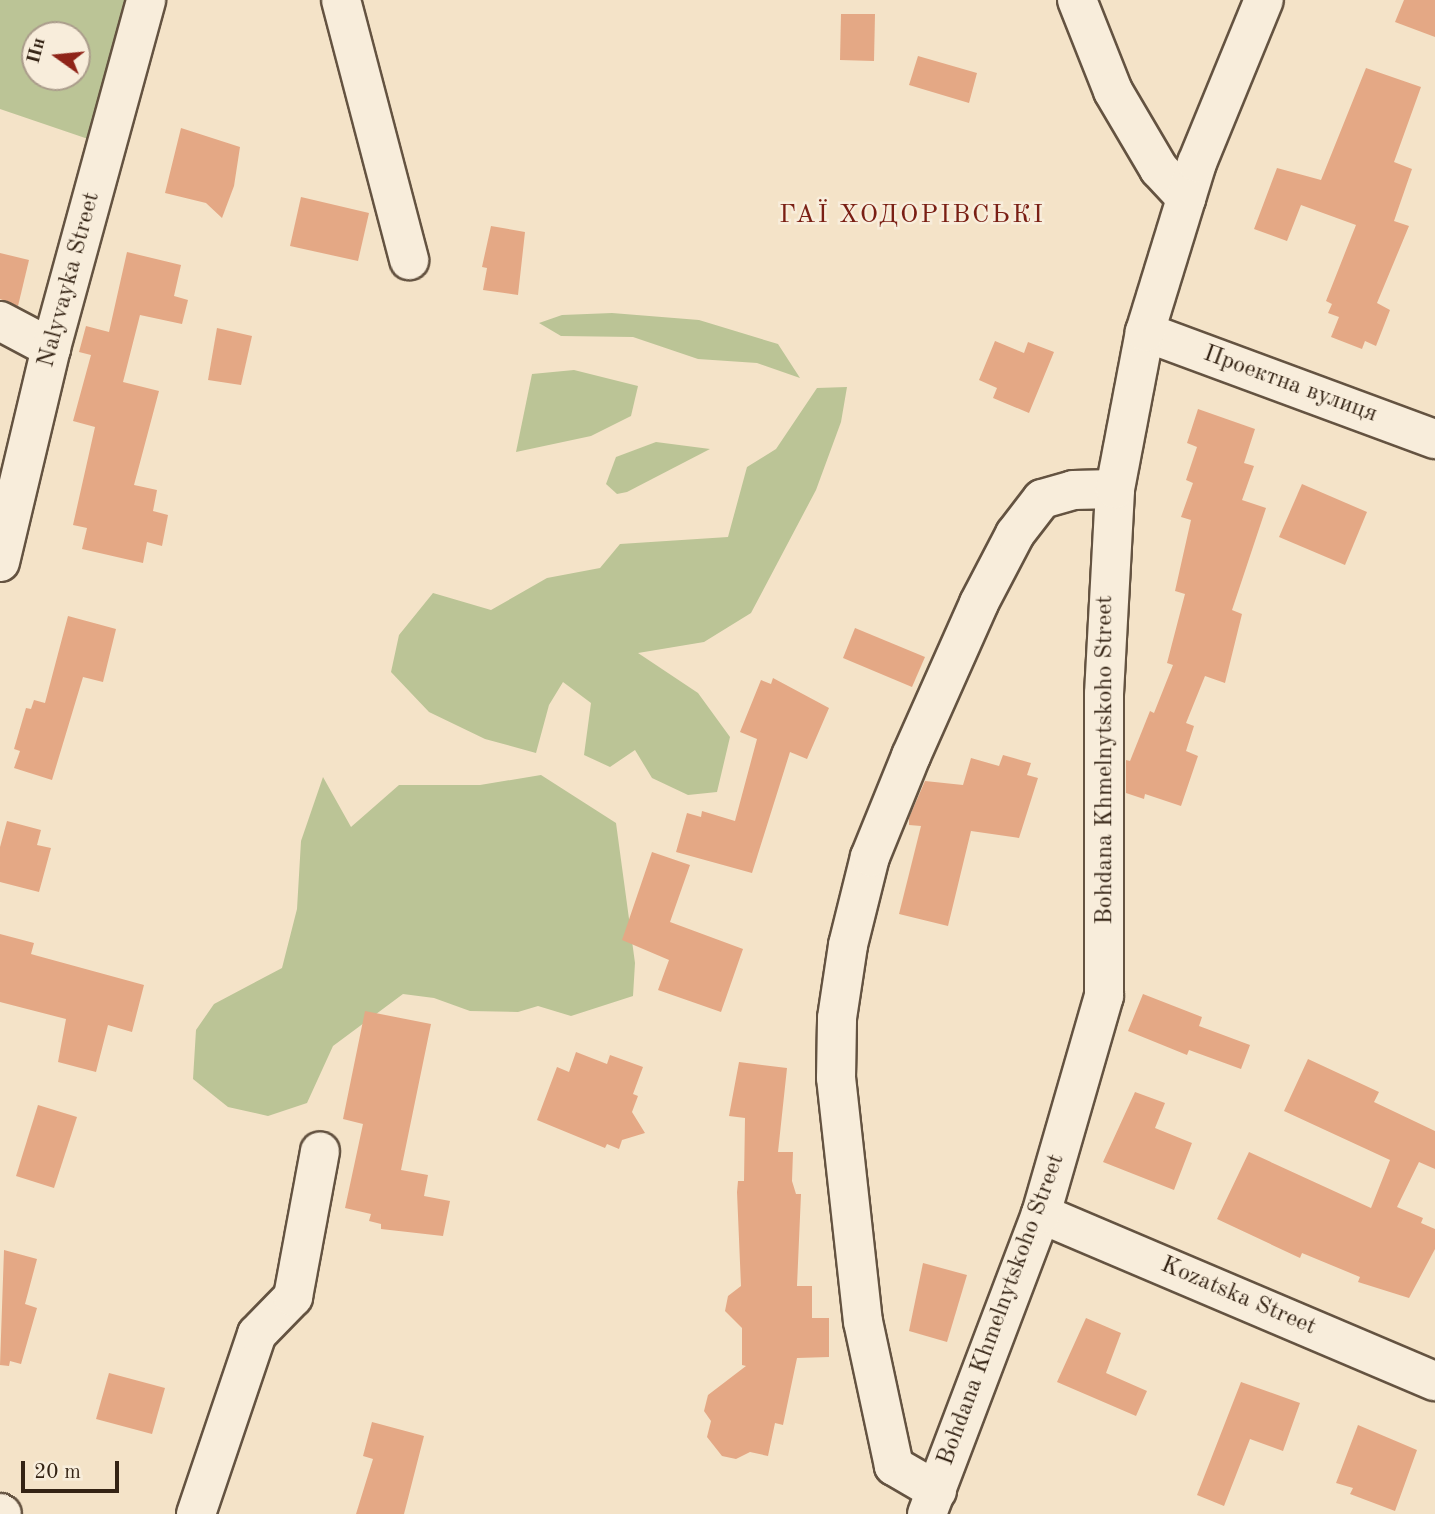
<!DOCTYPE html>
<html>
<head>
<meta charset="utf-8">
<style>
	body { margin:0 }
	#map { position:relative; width:1435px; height:1514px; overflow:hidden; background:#f4e3c8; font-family:"Old Standard TT",serif }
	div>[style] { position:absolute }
	.green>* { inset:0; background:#bbc496 }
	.building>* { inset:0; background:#e4a885 }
	.roads { filter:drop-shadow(2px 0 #645341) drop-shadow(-2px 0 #645341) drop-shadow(0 2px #645341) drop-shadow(0 -2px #645341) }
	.minor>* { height:38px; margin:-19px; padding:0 19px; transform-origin:19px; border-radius:19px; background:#f8eddb }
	span { translate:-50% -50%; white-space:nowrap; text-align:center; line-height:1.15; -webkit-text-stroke:5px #f8eddb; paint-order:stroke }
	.street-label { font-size:24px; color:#342314 }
	.neighbourhood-label { font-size:26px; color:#7a1f14; letter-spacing:2px }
	.north { position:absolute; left:21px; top:21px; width:70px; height:70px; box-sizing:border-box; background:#f8eddb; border:2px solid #aa9c8b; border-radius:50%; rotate:285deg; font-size:19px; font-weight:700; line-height:28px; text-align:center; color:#342314 }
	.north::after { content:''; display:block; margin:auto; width:24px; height:32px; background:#8f2418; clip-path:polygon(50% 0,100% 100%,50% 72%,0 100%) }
	.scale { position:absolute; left:21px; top:1461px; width:98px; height:32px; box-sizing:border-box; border:4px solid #342314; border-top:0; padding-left:9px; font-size:21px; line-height:24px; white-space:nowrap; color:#342314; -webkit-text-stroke:5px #f8eddb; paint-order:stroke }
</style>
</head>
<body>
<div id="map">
	<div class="green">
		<div style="clip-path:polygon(evenodd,0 0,135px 0,94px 141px,0 109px,0 0,35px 35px,77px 35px,77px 77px,35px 77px,35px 35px)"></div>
		<div style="clip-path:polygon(612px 313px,699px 320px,778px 344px,800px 378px,757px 363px,698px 359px,633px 337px,561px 336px,539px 323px,562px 315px)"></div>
		<div style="clip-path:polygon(574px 370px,638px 386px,631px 416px,591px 436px,516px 452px,532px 374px)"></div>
		<div style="clip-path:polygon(847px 387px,841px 422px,816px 490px,751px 613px,704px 642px,638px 653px,698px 693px,730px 737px,717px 792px,688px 795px,652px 778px,635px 750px,610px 767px,584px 755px,591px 703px,563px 682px,549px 705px,536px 753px,485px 739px,429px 712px,391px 672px,399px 635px,433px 593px,491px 610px,547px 578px,600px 568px,620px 544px,728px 537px,747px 467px,776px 449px,817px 388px)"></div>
		<div style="clip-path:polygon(656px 442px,710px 449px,627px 492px,617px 494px,606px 484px,616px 457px)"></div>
		<div style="clip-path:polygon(541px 775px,616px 823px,635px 963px,633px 996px,571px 1016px,538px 1006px,518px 1012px,470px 1011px,434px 998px,403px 994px,333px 1046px,307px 1103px,268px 1116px,228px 1107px,193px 1079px,196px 1030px,214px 1004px,282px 968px,297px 909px,301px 841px,323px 777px,351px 827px,399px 785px,480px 785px)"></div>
	</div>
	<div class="building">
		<div style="clip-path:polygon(1404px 0,1435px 0,1435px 37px,1395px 22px)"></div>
		<div style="clip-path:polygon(841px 14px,875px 14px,874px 61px,840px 60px)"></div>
		<div style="clip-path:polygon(918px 56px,977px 73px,969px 103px,909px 85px)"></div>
		<div style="clip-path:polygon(1366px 68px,1421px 87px,1394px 162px,1412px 169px,1394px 221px,1409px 226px,1377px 303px,1390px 310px,1376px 346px,1365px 341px,1362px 349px,1331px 337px,1339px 317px,1328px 313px,1332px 304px,1326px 301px,1356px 225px,1301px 205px,1287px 241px,1254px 229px,1277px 168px,1321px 180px)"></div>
		<div style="clip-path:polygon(181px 128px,240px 147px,234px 186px,222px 218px,206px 203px,165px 193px)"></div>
		<div style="clip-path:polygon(301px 197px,369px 213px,358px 261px,290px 246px)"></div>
		<div style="clip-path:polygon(491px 226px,525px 232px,518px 295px,483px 290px,487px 268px,482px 267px)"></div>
		<div style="clip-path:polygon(127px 252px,181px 265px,174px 296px,188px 300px,182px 324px,140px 315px,123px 382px,159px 391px,134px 485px,157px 490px,153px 511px,168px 515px,162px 546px,147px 542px,143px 563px,82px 549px,87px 528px,73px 525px,95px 427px,73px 421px,91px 355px,79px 352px,86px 326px,109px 332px)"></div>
		<div style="clip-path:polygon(0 253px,29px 260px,18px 306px,0 299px)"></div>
		<div style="clip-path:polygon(217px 328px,252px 336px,241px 385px,208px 380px)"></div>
		<div style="clip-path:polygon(995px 341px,1024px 353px,1028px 342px,1054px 352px,1029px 413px,993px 398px,997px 388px,979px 380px)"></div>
		<div style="clip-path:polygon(1198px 409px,1255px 429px,1244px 463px,1254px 466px,1242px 500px,1266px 508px,1232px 610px,1242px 614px,1225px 683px,1205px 676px,1186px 723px,1194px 726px,1186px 751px,1198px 756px,1181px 806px,1145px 794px,1144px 799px,1126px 793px,1126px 760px,1130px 761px,1150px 711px,1154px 713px,1173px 665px,1167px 663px,1185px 594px,1175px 591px,1191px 520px,1181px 517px,1193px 483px,1186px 480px,1197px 447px,1187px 443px)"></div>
		<div style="clip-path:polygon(1302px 484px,1367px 512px,1345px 565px,1279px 537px)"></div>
		<div style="clip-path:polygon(68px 616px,116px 629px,103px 682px,83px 677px,52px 780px,14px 768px,20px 751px,14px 749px,26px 708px,31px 709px,34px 700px,45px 703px)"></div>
		<div style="clip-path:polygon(855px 628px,925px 657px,912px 687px,843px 658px)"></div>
		<div style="clip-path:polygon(773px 678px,829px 708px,807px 759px,790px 752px,752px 873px,676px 852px,687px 813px,701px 817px,702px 811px,735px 821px,757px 739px,740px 732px,761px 680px,771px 684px)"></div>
		<div style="clip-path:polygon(1003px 755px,1031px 763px,1027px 775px,1038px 778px,1019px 838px,971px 831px,948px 926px,899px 914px,921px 826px,909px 825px,909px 818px,925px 781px,963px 785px,971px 758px,999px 766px)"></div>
		<div style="clip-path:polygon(7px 821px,41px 830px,37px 845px,51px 848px,39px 892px,0 882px,0 847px)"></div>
		<div style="clip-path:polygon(652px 852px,690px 865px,670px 922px,743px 949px,721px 1012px,658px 990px,669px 960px,622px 940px)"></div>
		<div style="clip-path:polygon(0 934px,34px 943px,31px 954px,38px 956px,144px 985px,132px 1032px,108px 1025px,96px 1072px,58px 1062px,66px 1019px,0 1002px)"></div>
		<div style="clip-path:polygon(1143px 994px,1202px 1017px,1199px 1026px,1250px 1045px,1241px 1069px,1189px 1050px,1187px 1055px,1128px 1031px)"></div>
		<div style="clip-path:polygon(365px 1011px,431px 1024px,401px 1170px,428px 1175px,424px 1196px,450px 1201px,443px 1236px,381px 1229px,381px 1224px,369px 1221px,371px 1214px,345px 1208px,363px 1124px,343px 1119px)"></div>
		<div style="clip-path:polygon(576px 1052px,607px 1064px,610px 1055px,643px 1067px,633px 1094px,638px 1096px,632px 1112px,645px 1133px,622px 1140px,619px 1149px,607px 1144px,605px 1148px,537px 1120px,557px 1067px,569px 1072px)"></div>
		<div style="clip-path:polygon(1308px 1059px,1379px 1092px,1374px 1102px,1435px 1131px,1435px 1169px,1419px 1162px,1397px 1207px,1423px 1218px,1421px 1223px,1435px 1229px,1435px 1249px,1409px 1298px,1358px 1282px,1360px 1277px,1302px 1253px,1300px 1258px,1217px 1219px,1249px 1152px,1371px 1208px,1390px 1160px,1284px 1111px)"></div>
		<div style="clip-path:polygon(739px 1062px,787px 1068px,778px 1152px,793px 1152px,792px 1181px,796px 1194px,801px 1194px,797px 1286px,812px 1286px,812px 1318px,829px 1318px,829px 1357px,797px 1358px,783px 1425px,775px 1423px,768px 1456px,750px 1452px,736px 1459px,722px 1456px,707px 1437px,711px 1421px,704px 1411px,708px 1395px,746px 1366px,742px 1365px,742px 1328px,725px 1311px,728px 1296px,741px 1286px,737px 1192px,738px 1181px,744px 1181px,745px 1118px,729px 1116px)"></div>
		<div style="clip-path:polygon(1135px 1092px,1165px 1103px,1155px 1128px,1192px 1143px,1174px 1190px,1103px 1162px)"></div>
		<div style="clip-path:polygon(38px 1105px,77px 1117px,54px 1188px,16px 1176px)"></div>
		<div style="clip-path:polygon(4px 1250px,37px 1259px,25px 1304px,37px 1308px,21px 1364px,10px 1361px,9px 1366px,0 1365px)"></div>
		<div style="clip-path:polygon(923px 1263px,967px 1275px,947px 1342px,909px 1331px)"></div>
		<div style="clip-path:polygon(1086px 1318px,1121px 1333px,1106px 1373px,1147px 1391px,1136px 1416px,1057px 1382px)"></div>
		<div style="clip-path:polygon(109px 1373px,165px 1388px,152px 1434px,96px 1419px)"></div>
		<div style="clip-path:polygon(1241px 1382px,1300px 1403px,1283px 1451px,1250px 1439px,1224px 1506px,1197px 1495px)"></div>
		<div style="clip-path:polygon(372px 1422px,424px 1436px,404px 1514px,356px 1514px,373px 1459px,363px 1456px)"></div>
		<div style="clip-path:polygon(1358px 1425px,1417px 1450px,1395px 1511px,1350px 1494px,1353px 1488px,1336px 1483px)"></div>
	</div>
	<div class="roads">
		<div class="minor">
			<div style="left:341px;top:0;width:269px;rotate:75.3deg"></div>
			<div style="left:1077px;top:0;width:98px;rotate:68.4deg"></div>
			<div style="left:1113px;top:91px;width:91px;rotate:59.5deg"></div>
			<div style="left:1159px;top:169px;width:40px;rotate:47deg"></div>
			<div style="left:0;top:321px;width:58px;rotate:27.9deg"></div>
			<div style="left:1145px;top:332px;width:309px;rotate:20.3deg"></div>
			<div style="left:0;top:562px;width:220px;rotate:-76.6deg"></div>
			<div style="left:51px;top:348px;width:361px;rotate:-74.7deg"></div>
			<div style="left:1041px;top:1214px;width:428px;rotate:23deg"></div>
			<div style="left:937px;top:1491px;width:50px;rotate:-149.8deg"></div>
			<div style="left:894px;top:1466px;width:147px;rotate:-102.1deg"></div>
			<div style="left:863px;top:1322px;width:245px;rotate:-96.3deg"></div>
			<div style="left:836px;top:1078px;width:60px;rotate:-89deg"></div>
			<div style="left:837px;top:1018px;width:74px;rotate:-81.4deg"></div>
			<div style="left:848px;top:945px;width:91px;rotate:-76deg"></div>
			<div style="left:870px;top:857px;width:109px;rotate:-67.9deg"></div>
			<div style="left:911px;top:756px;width:167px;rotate:-66deg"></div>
			<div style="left:979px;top:603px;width:78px;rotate:-62.4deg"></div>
			<div style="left:1015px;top:534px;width:44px;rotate:-52.4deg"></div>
			<div style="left:1042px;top:499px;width:32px;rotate:-16deg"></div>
			<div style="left:1073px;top:490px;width:42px;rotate:-1.4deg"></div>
			<div style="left:0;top:1513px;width:2px;rotate:27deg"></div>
			<div style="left:196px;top:1514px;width:190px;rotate:-71.3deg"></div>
			<div style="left:257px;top:1334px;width:52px;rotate:-45.8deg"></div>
			<div style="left:293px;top:1297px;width:148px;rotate:-79.5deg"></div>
			<div style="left:927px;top:1514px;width:321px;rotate:-69.2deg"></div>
			<div style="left:1041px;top:1214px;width:227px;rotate:-73.9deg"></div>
			<div style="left:1104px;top:996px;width:302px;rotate:-90deg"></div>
			<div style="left:1104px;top:694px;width:205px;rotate:-86.9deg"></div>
			<div style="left:1115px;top:489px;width:160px;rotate:-79.2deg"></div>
			<div style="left:1145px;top:332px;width:177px;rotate:-72.9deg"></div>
			<div style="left:1197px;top:163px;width:176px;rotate:-67.7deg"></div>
		</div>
	</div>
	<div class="street-label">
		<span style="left:70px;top:280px;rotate:-75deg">Nalyvayka Street</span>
		<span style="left:1290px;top:385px;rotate:20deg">Проектна вулиця</span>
		<span style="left:1106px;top:760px;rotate:-90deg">Bohdana Khmelnytskoho Street</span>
		<span style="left:1238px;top:1297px;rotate:23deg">Kozatska Street</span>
		<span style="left:1002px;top:1310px;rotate:-70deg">Bohdana Khmelnytskoho Street</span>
	</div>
	<div class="neighbourhood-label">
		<span style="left:912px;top:216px">ГАЇ ХОДОРІВСЬКІ</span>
	</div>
	<div class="north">Пн</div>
	<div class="scale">20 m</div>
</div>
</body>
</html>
